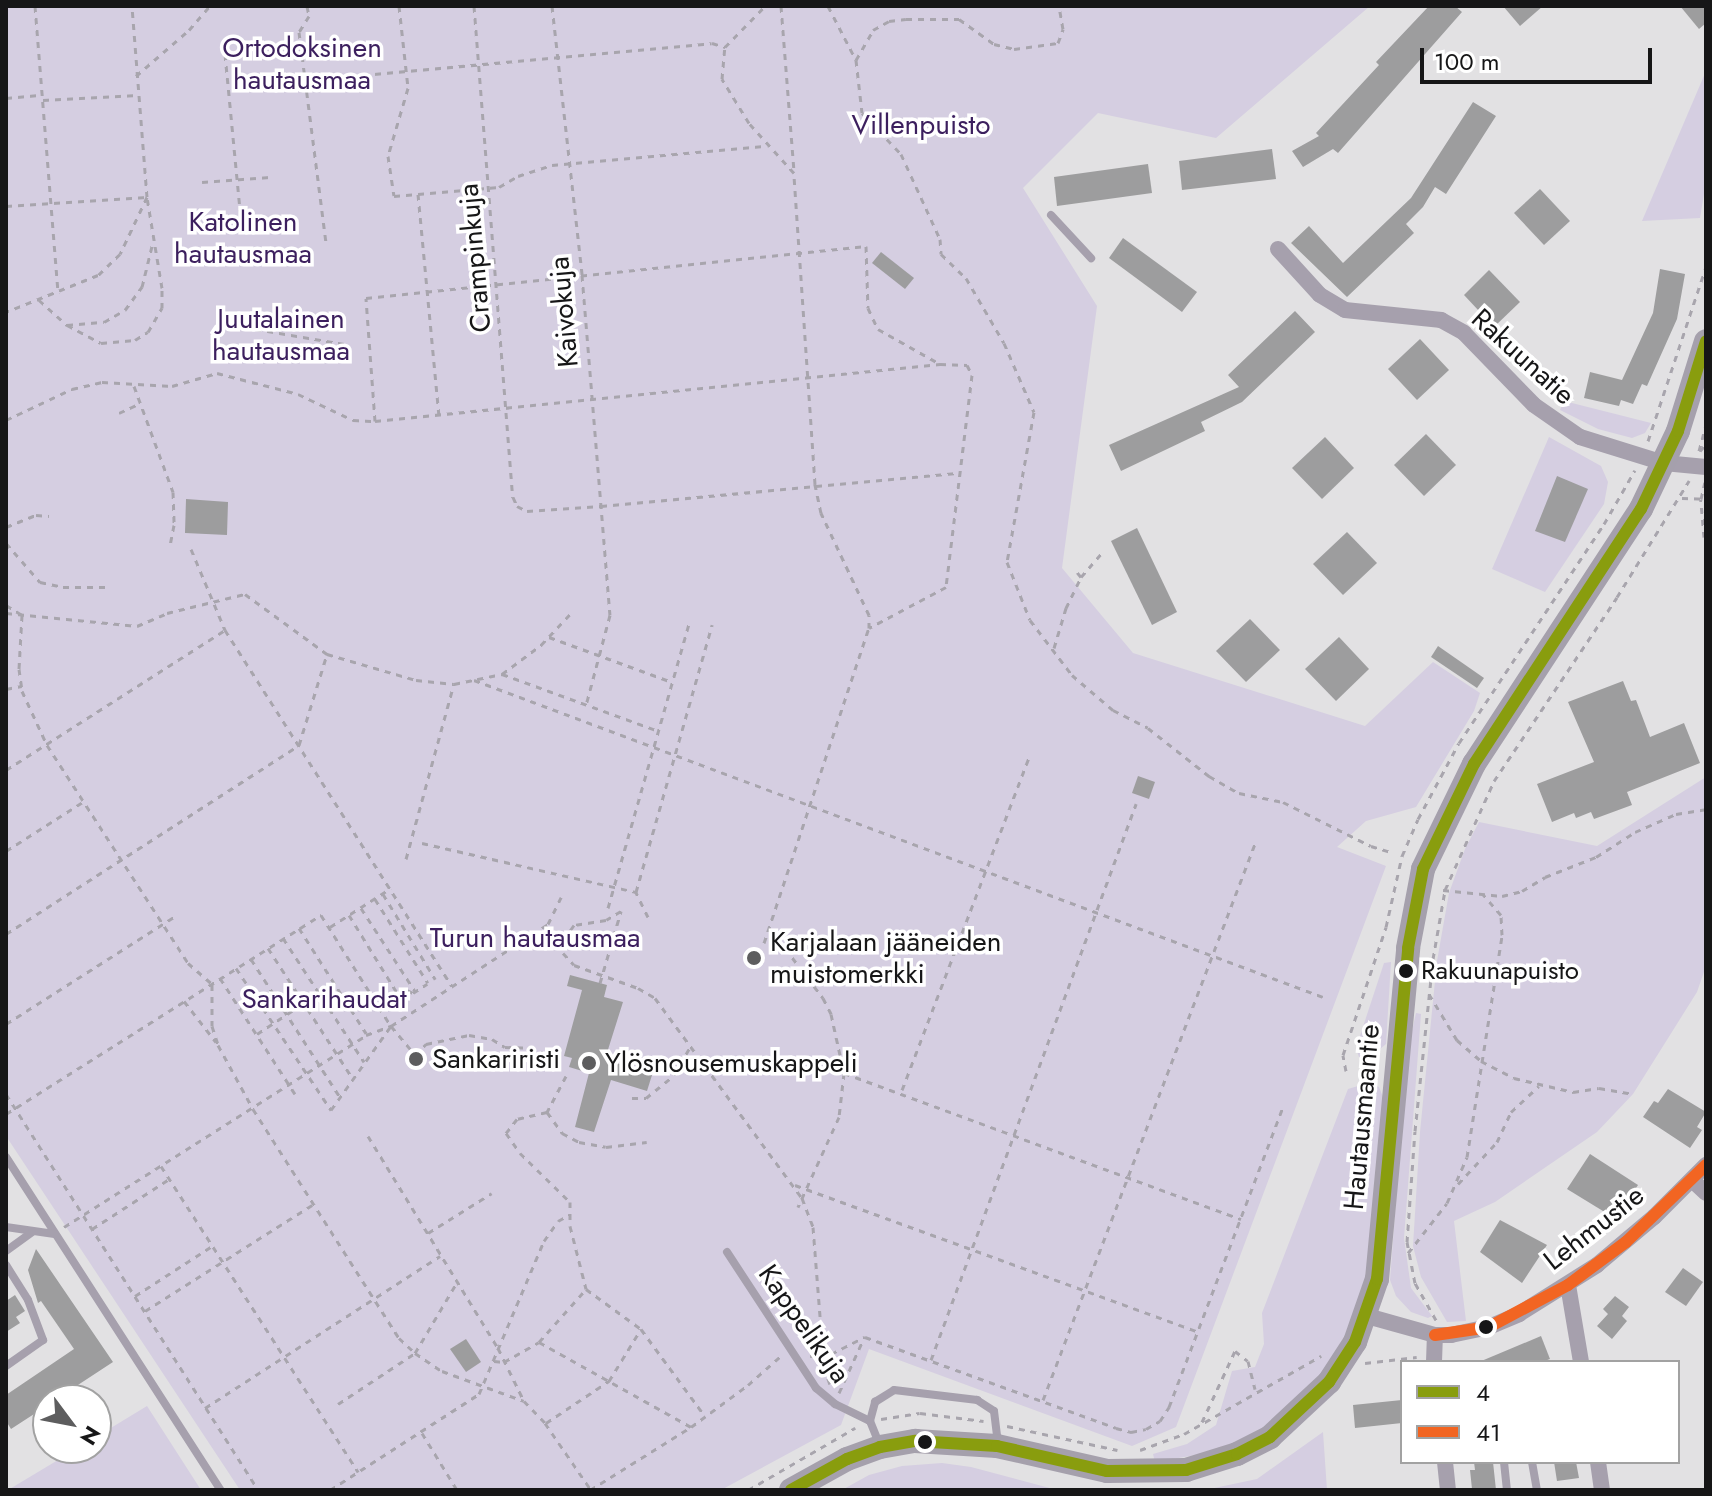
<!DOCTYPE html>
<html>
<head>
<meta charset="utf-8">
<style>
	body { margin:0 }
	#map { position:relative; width:1712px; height:1496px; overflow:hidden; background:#e2e1e3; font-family:Jost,sans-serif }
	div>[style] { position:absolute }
	.green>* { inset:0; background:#d5cee1 }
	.building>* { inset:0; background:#9d9d9e }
	.path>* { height:3px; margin-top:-1.5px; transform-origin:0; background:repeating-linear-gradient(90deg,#a8a5ad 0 6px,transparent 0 12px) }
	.lane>* { height:8px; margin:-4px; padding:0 4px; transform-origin:4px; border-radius:4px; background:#a6a0ad }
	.street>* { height:16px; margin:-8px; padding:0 8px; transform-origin:8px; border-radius:8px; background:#a6a0ad }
	.secondary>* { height:24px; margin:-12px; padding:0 12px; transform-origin:12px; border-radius:12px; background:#a5a0ac }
	.bus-1>* { height:12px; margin:-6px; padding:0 6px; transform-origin:6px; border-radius:6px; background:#899d0e }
	.bus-2>* { height:12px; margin:-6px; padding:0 6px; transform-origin:6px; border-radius:6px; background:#f26522 }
	.dots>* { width:22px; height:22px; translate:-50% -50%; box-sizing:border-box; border:4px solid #fff; border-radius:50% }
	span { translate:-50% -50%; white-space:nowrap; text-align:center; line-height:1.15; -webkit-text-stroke:7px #fff; paint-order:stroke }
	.bus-label { font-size:26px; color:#161617 }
	.left { translate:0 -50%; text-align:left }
	.park-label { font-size:28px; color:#3c1f5e }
	.street-label { font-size:28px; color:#161617 }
	.poi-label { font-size:28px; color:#161617 }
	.frame { position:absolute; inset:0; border:8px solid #161617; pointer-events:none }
	.legend { position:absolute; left:1400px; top:1360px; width:280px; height:104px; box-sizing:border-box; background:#fff; border:2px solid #a2a2a2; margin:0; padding:10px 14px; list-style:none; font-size:24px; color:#161617 }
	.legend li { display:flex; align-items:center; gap:16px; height:40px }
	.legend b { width:40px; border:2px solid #a2a2a2 }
	.north { position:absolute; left:32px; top:1384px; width:80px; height:80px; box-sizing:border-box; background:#fff; border:2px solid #a2a2a2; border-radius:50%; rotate:122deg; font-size:22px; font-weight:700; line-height:32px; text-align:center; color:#161617 }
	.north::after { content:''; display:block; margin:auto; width:28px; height:36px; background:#5d5d5e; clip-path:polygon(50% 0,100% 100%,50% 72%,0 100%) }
	.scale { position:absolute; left:1420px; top:48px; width:232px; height:36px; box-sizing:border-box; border:4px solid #161617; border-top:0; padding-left:10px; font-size:24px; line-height:28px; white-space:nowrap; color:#161617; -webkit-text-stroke:6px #fff; paint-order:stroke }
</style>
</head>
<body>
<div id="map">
	<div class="green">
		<div style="clip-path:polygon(6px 6px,1370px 6px,1216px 138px,1098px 113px,1023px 188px,1097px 306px,1062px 568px,1133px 653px,1365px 726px,1433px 662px,1480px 693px,1474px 711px,1416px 807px,1366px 821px,1337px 847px,1386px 866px,1176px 1427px,1132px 1446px,869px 1349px,841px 1425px,721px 1490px,240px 1490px,6px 1136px)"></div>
		<div style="clip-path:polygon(1706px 71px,1706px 182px,1700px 218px,1642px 221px)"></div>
		<div style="clip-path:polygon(1564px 401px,1651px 423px,1645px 433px,1632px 438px,1598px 429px,1560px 410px)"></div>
		<div style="clip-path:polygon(1549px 437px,1601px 466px,1608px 482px,1604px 504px,1545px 592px,1492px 569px)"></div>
		<div style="clip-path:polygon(1706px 777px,1706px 966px,1697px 992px,1633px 1094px,1597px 1132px,1495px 1202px,1454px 1221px,1466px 1321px,1447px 1322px,1421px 1277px,1413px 1246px,1420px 1132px,1437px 961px,1449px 893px,1465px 849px,1479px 822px,1597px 846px)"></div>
		<div style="clip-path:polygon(1391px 962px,1386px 1044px,1374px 1054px,1359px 1057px,1356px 1048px,1384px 963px)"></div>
		<div style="clip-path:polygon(1416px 1013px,1421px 1014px,1404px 1238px,1411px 1288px,1432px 1316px,1428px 1318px,1411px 1312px,1396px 1296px,1390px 1280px,1407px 1053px)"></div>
		<div style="clip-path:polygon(1368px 1083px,1379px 1087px,1383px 1097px,1375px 1231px,1360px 1309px,1324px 1372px,1257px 1433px,1208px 1453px,1155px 1462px,1153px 1454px,1187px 1444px,1216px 1425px,1232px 1371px,1255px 1367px,1264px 1344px,1262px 1313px,1348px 1089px)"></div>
		<div style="clip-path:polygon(147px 1406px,201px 1490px,8px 1490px,78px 1448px,96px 1448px,96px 1437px)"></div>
		<div style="clip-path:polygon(1323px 1432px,1327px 1490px,1205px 1490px,1257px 1479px)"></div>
		<div style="clip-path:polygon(942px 1463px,971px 1467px,1057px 1490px,842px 1490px,869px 1475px,902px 1466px)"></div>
	</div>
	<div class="building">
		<div style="clip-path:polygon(1429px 6px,1455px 6px,1462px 12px,1338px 153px,1333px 149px,1303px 167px,1292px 151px,1319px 136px,1316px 133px,1379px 65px,1376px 62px)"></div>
		<div style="clip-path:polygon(1503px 6px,1543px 6px,1520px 26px)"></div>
		<div style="clip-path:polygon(1680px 6px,1706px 6px,1706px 23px,1699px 29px)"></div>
		<div style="clip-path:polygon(1473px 102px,1496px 116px,1446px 194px,1435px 187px,1423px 207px,1406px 224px,1414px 233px,1347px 297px,1291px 243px,1309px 226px,1343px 263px,1411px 198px)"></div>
		<div style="clip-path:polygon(1272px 149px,1276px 179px,1182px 190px,1179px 161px)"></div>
		<div style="clip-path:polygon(1148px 164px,1152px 193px,1057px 206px,1054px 177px)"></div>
		<div style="clip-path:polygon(1540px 189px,1570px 221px,1544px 245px,1514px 213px)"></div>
		<div style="clip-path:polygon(1123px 238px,1197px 292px,1182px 312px,1109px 258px)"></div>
		<div style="clip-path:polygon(881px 252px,914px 278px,905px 289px,872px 263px)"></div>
		<div style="clip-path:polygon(1660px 269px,1685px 274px,1677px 319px,1647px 386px,1642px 384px,1633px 404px,1621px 400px,1619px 406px,1584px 398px,1590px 372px,1622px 380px,1653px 313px)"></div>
		<div style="clip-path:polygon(1489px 270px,1520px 302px,1494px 327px,1464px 295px)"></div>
		<div style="clip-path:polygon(1295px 311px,1315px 332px,1242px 402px,1201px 422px,1205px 431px,1121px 471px,1109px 445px,1239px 387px,1228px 375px)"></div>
		<div style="clip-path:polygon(1420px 339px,1449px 370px,1417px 400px,1388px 369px)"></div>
		<div style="clip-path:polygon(1426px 434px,1456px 465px,1424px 496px,1394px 465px)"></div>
		<div style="clip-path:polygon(1325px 437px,1354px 468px,1322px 499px,1292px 468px)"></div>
		<div style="clip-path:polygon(1557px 476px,1588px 489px,1565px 542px,1535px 531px)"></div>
		<div style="clip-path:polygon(186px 499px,228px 502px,227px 535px,185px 533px)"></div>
		<div style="clip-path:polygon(1137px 528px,1177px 612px,1152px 625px,1111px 541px)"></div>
		<div style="clip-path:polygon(1347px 532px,1377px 563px,1343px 595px,1313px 564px)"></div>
		<div style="clip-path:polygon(1250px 619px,1280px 650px,1246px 682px,1216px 651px)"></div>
		<div style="clip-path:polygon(1339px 637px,1369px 669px,1336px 701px,1305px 669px)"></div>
		<div style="clip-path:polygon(1438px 646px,1484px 678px,1477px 688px,1431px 657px)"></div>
		<div style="clip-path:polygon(1623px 681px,1631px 701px,1636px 700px,1650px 737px,1684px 723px,1700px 763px,1627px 792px,1632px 805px,1594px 819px,1591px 812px,1576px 818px,1574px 813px,1552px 822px,1537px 784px,1594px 762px,1568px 702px)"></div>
		<div style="clip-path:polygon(1138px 776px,1155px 782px,1149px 799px,1132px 793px)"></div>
		<div style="clip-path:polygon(570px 975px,607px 985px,604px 997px,623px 1002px,606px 1056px,608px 1060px,652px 1075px,647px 1091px,611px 1080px,594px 1132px,575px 1127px,589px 1073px,569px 1067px,572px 1058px,564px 1056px,582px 990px,567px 986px)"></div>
		<div style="clip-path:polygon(1668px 1089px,1706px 1112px,1697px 1127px,1702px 1130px,1690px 1148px,1643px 1117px,1654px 1101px,1658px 1103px)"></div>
		<div style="clip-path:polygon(1590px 1154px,1638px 1185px,1616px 1219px,1567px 1189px)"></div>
		<div style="clip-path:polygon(1500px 1220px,1547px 1245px,1522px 1283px,1480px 1252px)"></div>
		<div style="clip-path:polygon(36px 1249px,113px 1362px,55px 1400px,48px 1400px,48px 1405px,11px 1429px,6px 1421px,6px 1395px,74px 1349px,41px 1301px,38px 1303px,28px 1270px)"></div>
		<div style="clip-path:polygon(1683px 1268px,1703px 1282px,1686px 1306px,1665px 1292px)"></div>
		<div style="clip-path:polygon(15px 1295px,25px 1311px,16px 1317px,20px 1323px,6px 1332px,6px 1301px)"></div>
		<div style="clip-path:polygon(1615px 1296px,1629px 1307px,1622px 1316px,1627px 1321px,1612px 1339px,1597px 1326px,1608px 1314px,1603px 1309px)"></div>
		<div style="clip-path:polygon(1541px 1336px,1550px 1359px,1542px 1362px,1479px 1362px)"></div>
		<div style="clip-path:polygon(466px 1339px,481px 1362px,466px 1372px,450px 1349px)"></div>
		<div style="clip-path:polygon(1402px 1400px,1402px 1423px,1355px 1428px,1353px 1405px)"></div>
		<div style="clip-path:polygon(1474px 1462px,1493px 1462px,1496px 1490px,1472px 1489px,1470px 1470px,1475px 1470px)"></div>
		<div style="clip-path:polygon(1554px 1462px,1576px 1462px,1579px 1478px,1557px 1481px)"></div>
	</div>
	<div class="path">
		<div style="left:35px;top:6px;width:288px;rotate:85.4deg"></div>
		<div style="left:307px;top:6px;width:10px;rotate:79deg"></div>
		<div style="left:309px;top:16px;width:19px;rotate:122deg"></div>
		<div style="left:299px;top:32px;width:213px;rotate:82.7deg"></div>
		<div style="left:399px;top:6px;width:82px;rotate:83.7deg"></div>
		<div style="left:408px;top:88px;width:71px;rotate:106.4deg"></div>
		<div style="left:388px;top:156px;width:40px;rotate:81.5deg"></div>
		<div style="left:394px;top:196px;width:24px;rotate:-5deg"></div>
		<div style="left:418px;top:194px;width:222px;rotate:84.6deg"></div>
		<div style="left:474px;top:6px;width:493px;rotate:85.5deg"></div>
		<div style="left:513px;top:497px;width:10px;rotate:66deg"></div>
		<div style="left:517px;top:506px;width:11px;rotate:27deg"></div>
		<div style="left:527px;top:511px;width:74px;rotate:-3.9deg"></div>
		<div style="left:601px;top:506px;width:360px;rotate:-5.3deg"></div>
		<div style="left:552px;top:6px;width:271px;rotate:83.6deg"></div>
		<div style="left:582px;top:275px;width:341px;rotate:85.3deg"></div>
		<div style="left:610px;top:615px;width:93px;rotate:104.9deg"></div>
		<div style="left:781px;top:6px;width:168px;rotate:85.5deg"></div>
		<div style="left:828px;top:6px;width:61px;rotate:62.6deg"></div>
		<div style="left:856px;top:60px;width:53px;rotate:83.5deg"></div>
		<div style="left:862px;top:113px;width:57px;rotate:46.4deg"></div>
		<div style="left:901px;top:154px;width:94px;rotate:65.4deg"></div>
		<div style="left:940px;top:239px;width:15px;rotate:86deg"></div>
		<div style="left:941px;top:254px;width:35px;rotate:44deg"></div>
		<div style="left:966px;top:278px;width:75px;rotate:59.7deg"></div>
		<div style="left:1004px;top:343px;width:75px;rotate:66.5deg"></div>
		<div style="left:1034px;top:412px;width:152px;rotate:100.2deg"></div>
		<div style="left:1007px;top:562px;width:62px;rotate:68.4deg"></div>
		<div style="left:1030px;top:620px;width:69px;rotate:52.6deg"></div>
		<div style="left:1072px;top:675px;width:54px;rotate:40.5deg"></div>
		<div style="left:1113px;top:710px;width:39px;rotate:27deg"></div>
		<div style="left:1148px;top:728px;width:78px;rotate:38.2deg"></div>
		<div style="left:1209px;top:776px;width:34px;rotate:30deg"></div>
		<div style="left:1239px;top:793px;width:45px;rotate:11.6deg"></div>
		<div style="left:1283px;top:802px;width:98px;rotate:26.6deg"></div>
		<div style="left:1371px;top:846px;width:21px;rotate:17deg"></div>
		<div style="left:225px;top:54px;width:179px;rotate:84.5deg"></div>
		<div style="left:856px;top:60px;width:34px;rotate:-60deg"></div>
		<div style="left:873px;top:30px;width:18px;rotate:-29deg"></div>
		<div style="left:889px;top:21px;width:17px;rotate:-7deg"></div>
		<div style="left:906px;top:19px;width:53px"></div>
		<div style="left:959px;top:19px;width:43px;rotate:35.5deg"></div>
		<div style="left:994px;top:44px;width:21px;rotate:14deg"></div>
		<div style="left:1014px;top:49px;width:44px;rotate:-7.8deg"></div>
		<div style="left:1058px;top:43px;width:15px;rotate:-70deg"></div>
		<div style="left:1063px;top:29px;width:23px;rotate:-100deg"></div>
		<div style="left:363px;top:75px;width:350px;rotate:-5.2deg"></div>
		<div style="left:712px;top:43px;width:14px;rotate:17deg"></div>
		<div style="left:136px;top:76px;width:70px;rotate:-41deg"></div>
		<div style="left:189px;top:30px;width:32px;rotate:-49deg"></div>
		<div style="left:6px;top:98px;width:36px;rotate:-5deg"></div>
		<div style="left:43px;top:100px;width:95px;rotate:-3deg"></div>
		<div style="left:202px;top:182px;width:68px;rotate:-4.2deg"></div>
		<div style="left:418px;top:194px;width:81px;rotate:-4.9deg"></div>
		<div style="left:499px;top:187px;width:22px;rotate:-30deg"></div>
		<div style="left:518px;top:176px;width:36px;rotate:-18deg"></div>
		<div style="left:552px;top:165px;width:216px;rotate:-5.1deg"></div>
		<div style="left:6px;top:206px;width:141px;rotate:-3.7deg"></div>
		<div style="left:147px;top:197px;width:63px;rotate:115.3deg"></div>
		<div style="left:120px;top:254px;width:30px;rotate:136deg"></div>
		<div style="left:98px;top:275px;width:99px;rotate:158.1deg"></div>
		<div style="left:39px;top:300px;width:38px;rotate:42deg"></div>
		<div style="left:67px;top:325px;width:38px;rotate:28deg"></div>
		<div style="left:101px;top:343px;width:34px;rotate:-5deg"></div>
		<div style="left:135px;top:340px;width:15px;rotate:-32deg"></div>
		<div style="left:148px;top:332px;width:28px;rotate:-60deg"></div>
		<div style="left:162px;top:308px;width:20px;rotate:-90deg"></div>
		<div style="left:162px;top:288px;width:92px;rotate:-99.4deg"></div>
		<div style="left:147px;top:197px;width:192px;rotate:-94.5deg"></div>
		<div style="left:220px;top:323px;width:126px;rotate:9.6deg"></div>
		<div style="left:67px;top:325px;width:37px;rotate:-5deg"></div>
		<div style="left:104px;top:322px;width:24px;rotate:-30deg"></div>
		<div style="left:125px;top:310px;width:29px;rotate:-54deg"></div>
		<div style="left:142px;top:287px;width:46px;rotate:-76.3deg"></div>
		<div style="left:134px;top:386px;width:113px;rotate:69.8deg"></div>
		<div style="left:173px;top:492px;width:33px;rotate:88deg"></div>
		<div style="left:174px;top:525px;width:21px;rotate:101deg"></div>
		<div style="left:119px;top:413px;width:23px;rotate:-25deg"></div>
		<div style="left:6px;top:420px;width:73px;rotate:-25.2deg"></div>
		<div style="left:72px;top:389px;width:31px;rotate:-13deg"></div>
		<div style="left:102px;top:382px;width:70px;rotate:3.3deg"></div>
		<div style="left:172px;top:386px;width:47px;rotate:-16.1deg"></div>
		<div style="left:217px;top:373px;width:84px;rotate:14.5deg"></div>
		<div style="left:298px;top:394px;width:61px;rotate:25.3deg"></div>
		<div style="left:353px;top:420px;width:22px;rotate:3deg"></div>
		<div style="left:375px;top:421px;width:568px;rotate:-5.76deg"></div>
		<div style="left:375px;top:421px;width:123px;rotate:-94.2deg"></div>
		<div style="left:366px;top:298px;width:503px;rotate:-5.94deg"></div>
		<div style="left:866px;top:246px;width:62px;rotate:88.2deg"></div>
		<div style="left:868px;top:308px;width:23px;rotate:65deg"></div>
		<div style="left:878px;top:329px;width:71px;rotate:29.4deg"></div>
		<div style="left:940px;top:364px;width:27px;rotate:2deg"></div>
		<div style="left:967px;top:365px;width:11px;rotate:63deg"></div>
		<div style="left:972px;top:375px;width:214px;rotate:97deg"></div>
		<div style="left:946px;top:587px;width:87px;rotate:152deg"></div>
		<div style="left:1648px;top:441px;width:183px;rotate:-71.6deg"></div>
		<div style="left:1699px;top:451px;width:28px;rotate:-75deg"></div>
		<div style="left:1700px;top:451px;width:9px;rotate:-49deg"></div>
		<div style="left:1682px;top:498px;width:24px;rotate:2deg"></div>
		<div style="left:6px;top:527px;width:32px;rotate:-22deg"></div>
		<div style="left:36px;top:515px;width:13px;rotate:4deg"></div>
		<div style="left:1704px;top:537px;width:38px;rotate:-95deg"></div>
		<div style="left:1701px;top:499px;width:17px;rotate:-77deg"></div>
		<div style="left:6px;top:543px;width:52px;rotate:48.9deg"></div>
		<div style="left:40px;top:582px;width:24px;rotate:12deg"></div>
		<div style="left:63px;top:587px;width:43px"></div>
		<div style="left:191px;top:549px;width:88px;rotate:67.2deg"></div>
		<div style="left:225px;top:630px;width:422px;rotate:57.5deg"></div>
		<div style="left:1081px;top:577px;width:35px;rotate:-49deg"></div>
		<div style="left:6px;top:605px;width:19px;rotate:32deg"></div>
		<div style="left:22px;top:615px;width:54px;rotate:93.2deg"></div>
		<div style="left:19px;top:669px;width:22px;rotate:82deg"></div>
		<div style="left:22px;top:691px;width:60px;rotate:65.2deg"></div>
		<div style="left:47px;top:745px;width:260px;rotate:57.1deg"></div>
		<div style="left:188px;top:963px;width:32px;rotate:41deg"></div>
		<div style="left:212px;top:984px;width:42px;rotate:90deg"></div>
		<div style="left:212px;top:1026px;width:20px;rotate:72deg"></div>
		<div style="left:218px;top:1045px;width:73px;rotate:61.3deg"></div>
		<div style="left:253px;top:1109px;width:272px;rotate:57.5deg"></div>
		<div style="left:399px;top:1338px;width:22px;rotate:43deg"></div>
		<div style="left:415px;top:1353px;width:32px;rotate:34deg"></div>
		<div style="left:442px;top:1371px;width:87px;rotate:20.1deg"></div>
		<div style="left:524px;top:1401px;width:30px;rotate:46deg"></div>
		<div style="left:545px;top:1423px;width:81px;rotate:55.5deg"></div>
		<div style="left:6px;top:613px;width:132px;rotate:5.7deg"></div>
		<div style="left:137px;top:626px;width:33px;rotate:-23deg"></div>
		<div style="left:167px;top:613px;width:80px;rotate:-13.7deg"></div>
		<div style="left:245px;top:594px;width:102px;rotate:36.2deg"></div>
		<div style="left:327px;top:654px;width:93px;rotate:16.3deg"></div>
		<div style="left:416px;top:680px;width:38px;rotate:6deg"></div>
		<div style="left:454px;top:684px;width:49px;rotate:-11.8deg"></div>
		<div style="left:502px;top:674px;width:49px;rotate:-36.6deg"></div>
		<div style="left:541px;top:645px;width:47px;rotate:-46.7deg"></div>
		<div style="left:549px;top:637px;width:131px;rotate:20.1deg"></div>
		<div style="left:1054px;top:648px;width:42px;rotate:-73.3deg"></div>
		<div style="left:1066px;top:608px;width:34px;rotate:-64deg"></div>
		<div style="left:1081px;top:577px;width:6px;rotate:-129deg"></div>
		<div style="left:502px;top:674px;width:167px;rotate:20deg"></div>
		<div style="left:474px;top:680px;width:906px;rotate:20.47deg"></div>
		<div style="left:6px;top:689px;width:16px;rotate:-11deg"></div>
		<div style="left:6px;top:770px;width:260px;rotate:-32.6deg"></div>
		<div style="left:422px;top:843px;width:220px;rotate:12.9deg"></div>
		<div style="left:6px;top:851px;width:91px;rotate:-32.5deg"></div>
		<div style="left:406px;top:859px;width:181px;rotate:-74.7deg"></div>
		<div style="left:1443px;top:890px;width:59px;rotate:5.8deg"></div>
		<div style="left:1502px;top:896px;width:21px;rotate:-14deg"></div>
		<div style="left:1522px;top:891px;width:27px;rotate:-31deg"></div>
		<div style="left:1545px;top:877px;width:55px;rotate:-21.4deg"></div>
		<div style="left:1596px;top:857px;width:46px;rotate:-32.7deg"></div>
		<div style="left:1635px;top:832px;width:45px;rotate:-23.7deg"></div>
		<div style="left:1676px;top:814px;width:30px;rotate:-9deg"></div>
		<div style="left:383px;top:894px;width:100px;rotate:58.5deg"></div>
		<div style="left:375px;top:899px;width:99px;rotate:57.8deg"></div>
		<div style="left:361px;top:908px;width:99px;rotate:57deg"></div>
		<div style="left:608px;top:908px;width:296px;rotate:-74.1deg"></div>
		<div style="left:621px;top:911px;width:17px;rotate:149deg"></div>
		<div style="left:606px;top:920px;width:32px;rotate:171deg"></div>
		<div style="left:574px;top:925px;width:19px;rotate:125deg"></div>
		<div style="left:563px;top:941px;width:12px;rotate:90deg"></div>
		<div style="left:563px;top:953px;width:16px;rotate:47deg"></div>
		<div style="left:574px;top:965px;width:68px;rotate:19.8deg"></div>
		<div style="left:638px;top:988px;width:20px;rotate:30deg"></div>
		<div style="left:655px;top:998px;width:248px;rotate:53.7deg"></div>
		<div style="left:802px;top:1198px;width:31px;rotate:69deg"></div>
		<div style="left:813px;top:1227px;width:140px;rotate:85.5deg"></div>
		<div style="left:824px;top:1367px;width:18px;rotate:71deg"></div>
		<div style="left:349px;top:915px;width:95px;rotate:58.3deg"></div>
		<div style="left:648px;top:917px;width:28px;rotate:-116deg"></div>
		<div style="left:636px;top:892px;width:278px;rotate:-74.1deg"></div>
		<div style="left:330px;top:927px;width:72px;rotate:-32.6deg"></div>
		<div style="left:299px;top:928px;width:125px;rotate:57.5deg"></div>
		<div style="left:6px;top:934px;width:349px;rotate:-32.8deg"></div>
		<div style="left:299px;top:745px;width:95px;rotate:-72.9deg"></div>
		<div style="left:283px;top:938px;width:148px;rotate:56.8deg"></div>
		<div style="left:764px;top:943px;width:332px;rotate:-71.6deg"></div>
		<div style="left:869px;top:628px;width:13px;rotate:-90deg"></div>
		<div style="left:869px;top:615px;width:113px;rotate:-115.2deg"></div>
		<div style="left:821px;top:513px;width:30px;rotate:-102deg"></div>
		<div style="left:815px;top:484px;width:312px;rotate:-93.9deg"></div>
		<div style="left:794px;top:173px;width:67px;rotate:-132deg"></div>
		<div style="left:749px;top:123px;width:52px;rotate:-121.5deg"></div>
		<div style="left:722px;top:79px;width:32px;rotate:-85deg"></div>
		<div style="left:725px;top:47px;width:57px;rotate:-45.7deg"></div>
		<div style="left:268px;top:948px;width:156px;rotate:57deg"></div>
		<div style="left:785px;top:948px;width:63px;rotate:52.8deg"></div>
		<div style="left:823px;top:998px;width:18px;rotate:63deg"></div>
		<div style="left:831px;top:1014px;width:60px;rotate:77.6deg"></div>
		<div style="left:844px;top:1073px;width:44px;rotate:96.5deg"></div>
		<div style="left:839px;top:1117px;width:99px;rotate:114.5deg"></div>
		<div style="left:251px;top:959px;width:164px;rotate:57.2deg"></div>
		<div style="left:236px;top:968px;width:171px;rotate:56.2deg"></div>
		<div style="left:331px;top:1110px;width:103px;rotate:-54.5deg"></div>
		<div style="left:391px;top:1026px;width:187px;rotate:-33deg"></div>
		<div style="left:548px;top:924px;width:30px;rotate:-64deg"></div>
		<div style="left:220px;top:978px;width:138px;rotate:57.1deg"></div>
		<div style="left:600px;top:983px;width:75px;rotate:-73.7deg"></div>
		<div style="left:1429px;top:994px;width:54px;rotate:58.7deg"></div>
		<div style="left:1457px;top:1040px;width:32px;rotate:41deg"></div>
		<div style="left:1481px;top:1061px;width:37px;rotate:27deg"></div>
		<div style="left:1514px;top:1078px;width:61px;rotate:13.3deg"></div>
		<div style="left:1573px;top:1092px;width:26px;rotate:-9deg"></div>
		<div style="left:1599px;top:1088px;width:35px;rotate:10deg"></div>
		<div style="left:184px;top:1001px;width:52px;rotate:52deg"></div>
		<div style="left:380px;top:1008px;width:32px;rotate:-34deg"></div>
		<div style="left:407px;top:990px;width:7px;rotate:27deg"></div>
		<div style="left:413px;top:993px;width:17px;rotate:-33deg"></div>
		<div style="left:6px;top:1024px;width:199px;rotate:-32.5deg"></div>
		<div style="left:257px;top:1034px;width:92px;rotate:-33.5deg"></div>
		<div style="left:1346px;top:1071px;width:16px;rotate:-101deg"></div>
		<div style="left:1343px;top:1055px;width:135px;rotate:-71.4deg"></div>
		<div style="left:1386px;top:927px;width:73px;rotate:-77.3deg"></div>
		<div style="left:1402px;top:856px;width:40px;rotate:-66.6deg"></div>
		<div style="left:1418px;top:819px;width:86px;rotate:-61.7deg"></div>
		<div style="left:1459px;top:743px;width:263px;rotate:-56.5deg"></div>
		<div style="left:1604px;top:524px;width:62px;rotate:-60.1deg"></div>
		<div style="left:844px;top:1073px;width:423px;rotate:20.2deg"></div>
		<div style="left:566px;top:1076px;width:41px;rotate:117.8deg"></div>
		<div style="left:547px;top:1112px;width:26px;rotate:54deg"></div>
		<div style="left:562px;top:1133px;width:19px;rotate:28deg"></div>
		<div style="left:579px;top:1142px;width:27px;rotate:10deg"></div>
		<div style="left:606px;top:1147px;width:41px;rotate:-7deg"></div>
		<div style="left:902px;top:1090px;width:356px;rotate:-69.1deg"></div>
		<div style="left:6px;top:1094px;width:469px;rotate:57.5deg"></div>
		<div style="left:632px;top:1098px;width:14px"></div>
		<div style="left:646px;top:1098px;width:36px;rotate:-39deg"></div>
		<div style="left:674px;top:1075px;width:34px;rotate:-60deg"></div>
		<div style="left:547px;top:1112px;width:31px;rotate:167deg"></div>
		<div style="left:517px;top:1119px;width:18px;rotate:128deg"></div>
		<div style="left:506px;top:1133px;width:24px;rotate:55deg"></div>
		<div style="left:520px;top:1153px;width:70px;rotate:44.4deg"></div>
		<div style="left:570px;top:1202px;width:24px;rotate:90deg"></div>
		<div style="left:570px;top:1226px;width:65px;rotate:75.7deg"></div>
		<div style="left:586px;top:1289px;width:68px;rotate:36deg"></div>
		<div style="left:641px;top:1329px;width:108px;rotate:53.7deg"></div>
		<div style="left:6px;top:1114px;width:373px;rotate:-32.3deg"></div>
		<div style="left:321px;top:915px;width:131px;rotate:57.8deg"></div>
		<div style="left:391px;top:1026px;width:38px;rotate:50deg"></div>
		<div style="left:415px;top:1055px;width:16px;rotate:-45deg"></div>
		<div style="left:426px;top:1044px;width:44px;rotate:-11.8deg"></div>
		<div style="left:469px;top:1035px;width:23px;rotate:10deg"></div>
		<div style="left:492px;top:1039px;width:15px;rotate:32deg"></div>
		<div style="left:505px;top:1047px;width:24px;rotate:2deg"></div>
		<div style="left:529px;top:1048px;width:21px;rotate:19deg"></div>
		<div style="left:368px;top:1136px;width:249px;rotate:58.5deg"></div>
		<div style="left:498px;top:1348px;width:59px;rotate:63.9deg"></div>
		<div style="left:161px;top:1166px;width:364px;rotate:57.2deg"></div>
		<div style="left:1458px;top:1184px;width:57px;rotate:-47.1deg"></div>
		<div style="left:1497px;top:1142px;width:33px;rotate:-65deg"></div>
		<div style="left:1511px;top:1112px;width:38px;rotate:-43deg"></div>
		<div style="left:795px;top:1185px;width:428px;rotate:20deg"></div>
		<div style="left:64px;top:1227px;width:358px;rotate:-32.4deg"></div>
		<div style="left:366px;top:1035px;width:27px;rotate:-20deg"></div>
		<div style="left:92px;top:1229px;width:92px;rotate:-33deg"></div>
		<div style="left:428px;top:1233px;width:75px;rotate:-32deg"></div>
		<div style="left:1408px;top:1253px;width:63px;rotate:-52deg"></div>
		<div style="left:1447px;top:1203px;width:50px;rotate:-66.5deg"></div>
		<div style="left:1467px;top:1157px;width:225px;rotate:-81deg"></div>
		<div style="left:1502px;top:935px;width:20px;rotate:-93deg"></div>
		<div style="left:1501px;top:915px;width:28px;rotate:-131deg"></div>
		<div style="left:135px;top:1296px;width:92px;rotate:-33deg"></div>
		<div style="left:145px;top:1311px;width:198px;rotate:-32.4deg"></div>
		<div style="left:1436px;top:1320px;width:43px;rotate:-119.6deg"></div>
		<div style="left:1415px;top:1283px;width:42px;rotate:-101deg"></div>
		<div style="left:1407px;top:1242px;width:111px;rotate:-85.9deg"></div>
		<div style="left:1415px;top:1131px;width:173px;rotate:-84deg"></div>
		<div style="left:1433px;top:959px;width:70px;rotate:-80.1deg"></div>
		<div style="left:1445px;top:890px;width:120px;rotate:-65.8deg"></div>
		<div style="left:1494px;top:781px;width:221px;rotate:-56.2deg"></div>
		<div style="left:1617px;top:597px;width:137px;rotate:-58.2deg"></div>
		<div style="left:539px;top:1342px;width:71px;rotate:-48.4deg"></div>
		<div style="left:810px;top:1356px;width:21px;rotate:-5deg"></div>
		<div style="left:831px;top:1354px;width:38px;rotate:-27deg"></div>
		<div style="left:865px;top:1337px;width:267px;rotate:19.9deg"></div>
		<div style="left:1116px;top:1428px;width:16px;rotate:15deg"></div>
		<div style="left:1131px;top:1432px;width:15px;rotate:-11deg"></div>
		<div style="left:1146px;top:1429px;width:16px;rotate:-30deg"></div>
		<div style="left:1160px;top:1421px;width:17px;rotate:-57deg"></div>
		<div style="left:1169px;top:1407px;width:319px;rotate:-69.2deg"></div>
		<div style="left:931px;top:1360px;width:593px;rotate:-69.76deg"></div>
		<div style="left:494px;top:1361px;width:10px;rotate:6deg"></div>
		<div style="left:504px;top:1362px;width:40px;rotate:-29.7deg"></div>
		<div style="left:539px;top:1342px;width:174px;rotate:29.2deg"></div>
		<div style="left:1365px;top:1363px;width:52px;rotate:-6.6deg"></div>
		<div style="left:839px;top:1393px;width:60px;rotate:-65.6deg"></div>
		<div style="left:1043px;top:1400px;width:598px;rotate:-69.14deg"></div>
		<div style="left:338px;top:1404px;width:92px;rotate:-33.5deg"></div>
		<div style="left:415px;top:1353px;width:80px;rotate:-59.3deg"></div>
		<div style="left:205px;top:1408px;width:280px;rotate:-32.9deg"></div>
		<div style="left:881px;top:1419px;width:39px;rotate:-9deg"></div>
		<div style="left:920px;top:1413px;width:64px;rotate:7.1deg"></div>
		<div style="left:1202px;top:1422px;width:78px;rotate:-65.1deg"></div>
		<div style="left:1235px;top:1351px;width:16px;rotate:38deg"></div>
		<div style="left:1248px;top:1361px;width:29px;rotate:76deg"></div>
		<div style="left:546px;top:1423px;width:76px;rotate:-33.7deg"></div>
		<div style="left:609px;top:1381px;width:61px;rotate:-58.4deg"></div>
		<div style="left:1007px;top:1426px;width:113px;rotate:12.3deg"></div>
		<div style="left:422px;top:1433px;width:67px;rotate:58.4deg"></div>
		<div style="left:1140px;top:1450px;width:47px;rotate:-20deg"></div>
		<div style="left:1184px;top:1434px;width:158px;rotate:-29.7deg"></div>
		<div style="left:330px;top:1490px;width:177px;rotate:-32.8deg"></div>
		<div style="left:479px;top:1394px;width:166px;rotate:-67deg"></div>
		<div style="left:544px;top:1241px;width:24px;rotate:-55deg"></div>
		<div style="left:558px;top:1221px;width:13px;rotate:-29deg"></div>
		<div style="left:590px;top:1490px;width:119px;rotate:-32deg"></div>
		<div style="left:691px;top:1427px;width:71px;rotate:-36.4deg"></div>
		<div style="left:748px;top:1385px;width:47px;rotate:-41.5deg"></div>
		<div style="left:748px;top:1490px;width:124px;rotate:-30.1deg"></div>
	</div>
	<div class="lane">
		<div style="left:1051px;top:215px;width:59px;rotate:47.1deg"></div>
		<div style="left:6px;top:1157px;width:396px;rotate:57.2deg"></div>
		<div style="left:6px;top:1227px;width:49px;rotate:8.3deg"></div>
		<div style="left:6px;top:1251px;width:32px;rotate:-36deg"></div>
		<div style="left:727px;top:1252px;width:163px;rotate:56.8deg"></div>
		<div style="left:816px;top:1388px;width:25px;rotate:40deg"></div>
		<div style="left:835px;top:1404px;width:39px;rotate:26deg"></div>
		<div style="left:870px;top:1421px;width:24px;rotate:68deg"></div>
		<div style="left:6px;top:1265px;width:41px;rotate:57.8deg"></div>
		<div style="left:28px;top:1300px;width:43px;rotate:69.4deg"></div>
		<div style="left:43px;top:1340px;width:45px;rotate:144.9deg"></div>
		<div style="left:870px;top:1421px;width:20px;rotate:-75deg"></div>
		<div style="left:875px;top:1402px;width:22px;rotate:-32deg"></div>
		<div style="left:894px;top:1390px;width:84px;rotate:6.9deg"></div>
		<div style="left:977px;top:1400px;width:20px;rotate:33deg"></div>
		<div style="left:994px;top:1411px;width:31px;rotate:83deg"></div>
		<div style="left:1504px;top:1462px;width:28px;rotate:84deg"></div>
		<div style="left:1532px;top:1462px;width:28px;rotate:80deg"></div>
	</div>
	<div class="street">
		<div style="left:1278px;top:249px;width:62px;rotate:47.6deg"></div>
		<div style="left:1320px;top:295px;width:29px;rotate:31deg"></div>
		<div style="left:1345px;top:310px;width:97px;rotate:5.9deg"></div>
		<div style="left:1441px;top:320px;width:26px;rotate:29deg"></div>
		<div style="left:1464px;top:333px;width:100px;rotate:45.8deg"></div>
		<div style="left:1534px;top:405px;width:56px;rotate:34.8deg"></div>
		<div style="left:1580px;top:437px;width:88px;rotate:17.2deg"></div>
		<div style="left:1664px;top:463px;width:42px;rotate:5.4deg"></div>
		<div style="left:1692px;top:1180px;width:19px;rotate:43deg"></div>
		<div style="left:1568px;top:1285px;width:78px;rotate:80.4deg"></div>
		<div style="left:1367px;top:1316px;width:71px;rotate:15.6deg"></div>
		<div style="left:1435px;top:1335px;width:16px"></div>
		<div style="left:1451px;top:1335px;width:39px;rotate:-12deg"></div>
		<div style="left:1489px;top:1327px;width:33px;rotate:-23deg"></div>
		<div style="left:1519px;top:1314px;width:92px;rotate:-32.1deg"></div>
		<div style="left:1597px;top:1265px;width:75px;rotate:-40.1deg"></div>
		<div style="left:1654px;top:1217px;width:74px;rotate:-45deg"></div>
		<div style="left:1434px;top:1362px;width:27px;rotate:-88deg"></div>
		<div style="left:1445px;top:1462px;width:28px;rotate:84deg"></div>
		<div style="left:1598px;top:1462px;width:28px;rotate:82deg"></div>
	</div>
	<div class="secondary">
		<div style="left:791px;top:1490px;width:64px;rotate:-29deg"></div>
		<div style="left:847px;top:1459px;width:35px;rotate:-20deg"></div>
		<div style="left:880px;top:1447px;width:36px;rotate:-10deg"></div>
		<div style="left:915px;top:1441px;width:82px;rotate:3.5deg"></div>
		<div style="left:997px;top:1446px;width:113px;rotate:12.8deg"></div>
		<div style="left:1107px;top:1471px;width:79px;rotate:-0.7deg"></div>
		<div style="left:1186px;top:1470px;width:53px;rotate:-17.4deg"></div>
		<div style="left:1237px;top:1454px;width:37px;rotate:-27deg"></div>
		<div style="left:1270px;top:1437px;width:81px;rotate:-43deg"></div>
		<div style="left:1329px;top:1382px;width:48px;rotate:-57deg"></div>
		<div style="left:1355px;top:1342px;width:67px;rotate:-70.8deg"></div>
		<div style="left:1377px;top:1279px;width:332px;rotate:-84.6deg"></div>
		<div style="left:1408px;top:948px;width:80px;rotate:-79.2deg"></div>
		<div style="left:1423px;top:869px;width:117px;rotate:-64.1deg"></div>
		<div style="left:1474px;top:764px;width:305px;rotate:-56.8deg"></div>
		<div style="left:1641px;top:509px;width:86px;rotate:-64.6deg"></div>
		<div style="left:1678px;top:431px;width:94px;rotate:-72.7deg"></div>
	</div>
	<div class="bus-1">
		<div style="left:791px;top:1490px;width:64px;rotate:-29deg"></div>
		<div style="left:847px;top:1459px;width:35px;rotate:-20deg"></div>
		<div style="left:880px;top:1447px;width:36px;rotate:-10deg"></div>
		<div style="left:915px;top:1441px;width:82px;rotate:3.5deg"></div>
		<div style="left:997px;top:1446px;width:113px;rotate:12.8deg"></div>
		<div style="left:1107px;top:1471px;width:79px;rotate:-0.7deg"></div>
		<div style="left:1186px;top:1470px;width:53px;rotate:-17.4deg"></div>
		<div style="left:1237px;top:1454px;width:37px;rotate:-27deg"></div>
		<div style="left:1270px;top:1437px;width:81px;rotate:-43deg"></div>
		<div style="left:1329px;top:1382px;width:48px;rotate:-57deg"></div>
		<div style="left:1355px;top:1342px;width:67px;rotate:-70.8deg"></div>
		<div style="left:1377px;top:1279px;width:332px;rotate:-84.6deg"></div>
		<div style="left:1408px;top:948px;width:80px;rotate:-79.2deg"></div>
		<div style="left:1423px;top:869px;width:117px;rotate:-64.1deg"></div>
		<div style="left:1474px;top:764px;width:305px;rotate:-56.8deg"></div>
		<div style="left:1641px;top:509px;width:86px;rotate:-64.6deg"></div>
		<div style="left:1678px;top:431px;width:94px;rotate:-72.7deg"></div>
	</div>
	<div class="bus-2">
		<div style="left:1435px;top:1335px;width:55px;rotate:-8.4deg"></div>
		<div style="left:1489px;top:1327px;width:89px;rotate:-28deg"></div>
		<div style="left:1568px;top:1285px;width:72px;rotate:-36.6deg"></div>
		<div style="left:1626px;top:1242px;width:111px;rotate:-43.9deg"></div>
	</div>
	<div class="dots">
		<div style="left:754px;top:958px;background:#5d5d5e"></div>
		<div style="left:1406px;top:971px;background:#161617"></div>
		<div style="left:416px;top:1059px;background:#5d5d5e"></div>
		<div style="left:589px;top:1063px;background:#5d5d5e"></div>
		<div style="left:1486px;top:1327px;background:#161617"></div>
		<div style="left:925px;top:1442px;background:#161617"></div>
	</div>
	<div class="bus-label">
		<span class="left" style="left:1421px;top:971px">Rakuunapuisto</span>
	</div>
	<div class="park-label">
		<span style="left:302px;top:64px">Ortodoksinen<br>hautausmaa</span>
		<span style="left:921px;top:125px">Villenpuisto</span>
		<span style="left:243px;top:238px">Katolinen<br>hautausmaa</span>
		<span style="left:281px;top:335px">Juutalainen<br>hautausmaa</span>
		<span style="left:535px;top:938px">Turun hautausmaa</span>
		<span style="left:324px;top:999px">Sankarihaudat</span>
	</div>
	<div class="street-label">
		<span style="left:475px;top:258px;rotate:-95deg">Crampinkuja</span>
		<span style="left:564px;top:312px;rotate:-95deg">Kaivokuja</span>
		<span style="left:1523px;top:357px;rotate:42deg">Rakuunatie</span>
		<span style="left:1362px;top:1117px;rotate:-85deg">Hautausmaantie</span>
		<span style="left:1594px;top:1228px;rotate:-38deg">Lehmustie</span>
		<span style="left:804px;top:1324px;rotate:55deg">Kappelikuja</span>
	</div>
	<div class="poi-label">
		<span class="left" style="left:770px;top:958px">Karjalaan jääneiden<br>muistomerkki</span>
		<span class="left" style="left:432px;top:1059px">Sankariristi</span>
		<span class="left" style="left:605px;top:1063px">Ylösnousemuskappeli</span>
	</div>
	<div class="frame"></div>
	<ul class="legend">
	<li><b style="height:10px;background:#899d0e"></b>4</li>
	<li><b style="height:10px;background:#f26522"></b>41</li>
	</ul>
	<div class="north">N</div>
	<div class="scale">100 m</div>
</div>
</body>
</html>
